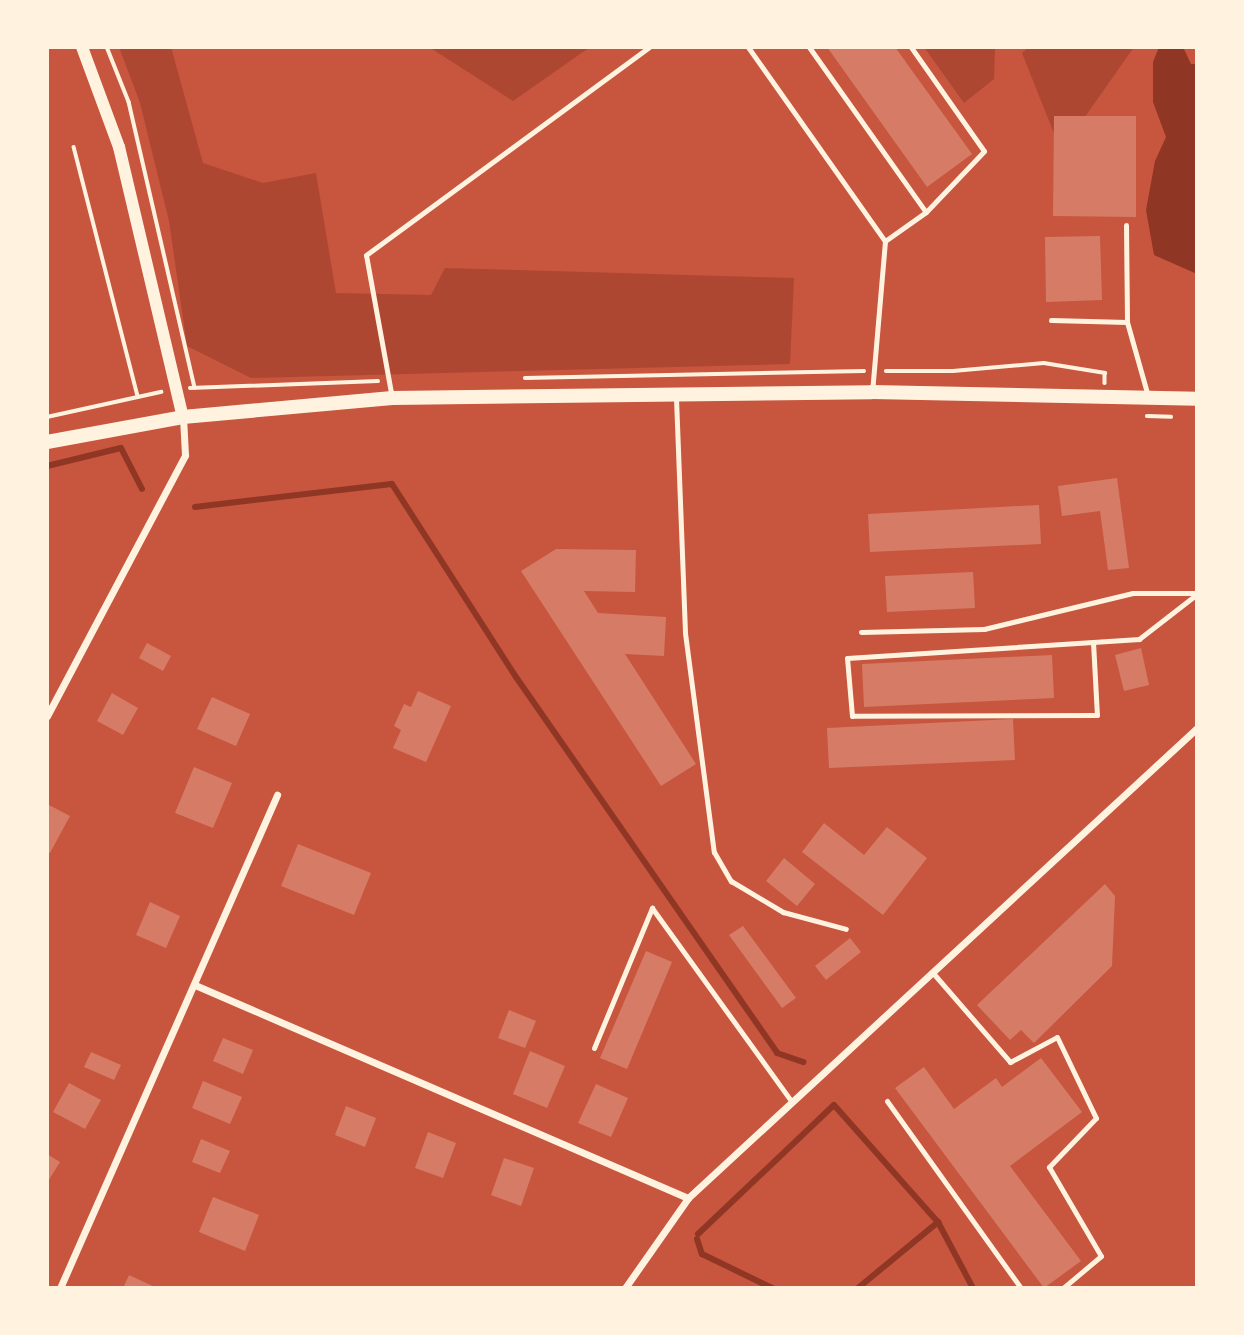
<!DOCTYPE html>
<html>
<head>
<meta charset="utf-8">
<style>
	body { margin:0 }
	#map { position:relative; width:1244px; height:1335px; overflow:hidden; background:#c8553d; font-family:"Fira Sans Condensed",sans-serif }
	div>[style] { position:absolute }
	.green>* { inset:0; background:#ae4732 }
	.water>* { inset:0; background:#8f3625 }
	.stream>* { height:6px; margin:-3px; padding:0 3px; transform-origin:3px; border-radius:3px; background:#8f3625 }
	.building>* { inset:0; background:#d67c66 }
	.path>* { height:3.5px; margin:-1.75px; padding:0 1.75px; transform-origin:1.75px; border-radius:1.75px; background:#fff3e0 }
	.service>* { height:5px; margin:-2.5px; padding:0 2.5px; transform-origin:2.5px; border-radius:2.5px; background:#fff3e0 }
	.minor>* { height:7px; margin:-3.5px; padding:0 3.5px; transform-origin:3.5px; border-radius:3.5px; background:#fff3e0 }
	.tertiary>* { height:12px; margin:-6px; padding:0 6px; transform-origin:6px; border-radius:6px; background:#fff3e0 }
	.secondary>* { height:14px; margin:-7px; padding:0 7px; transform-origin:7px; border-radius:7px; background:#fff3e0 }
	span { translate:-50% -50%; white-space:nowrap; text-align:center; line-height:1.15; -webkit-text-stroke:5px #fff3e0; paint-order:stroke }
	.frame { position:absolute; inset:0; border:49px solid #fff3e0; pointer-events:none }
</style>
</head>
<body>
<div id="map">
	<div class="green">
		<div style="clip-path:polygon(119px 47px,171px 47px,203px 163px,263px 183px,316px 173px,336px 293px,431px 295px,445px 268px,794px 278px,790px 364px,251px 378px,187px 346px,169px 221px,140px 103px)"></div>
		<div style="clip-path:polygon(429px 47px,590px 47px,513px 101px)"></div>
		<div style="clip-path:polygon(924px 47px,995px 47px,994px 79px,964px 103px)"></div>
		<div style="clip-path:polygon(1029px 47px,1134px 47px,1061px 151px,1022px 53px)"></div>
	</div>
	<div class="water">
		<div style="clip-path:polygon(1159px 47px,1183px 47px,1191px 64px,1197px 64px,1197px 274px,1154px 255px,1146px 210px,1155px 161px,1166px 137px,1153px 102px,1153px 62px)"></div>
	</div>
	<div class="stream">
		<div style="left:47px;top:466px;width:76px;rotate:-13.7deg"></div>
		<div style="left:121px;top:448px;width:46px;rotate:62.9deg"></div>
		<div style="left:195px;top:507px;width:198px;rotate:-6.7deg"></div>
		<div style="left:392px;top:484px;width:229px;rotate:57.3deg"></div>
		<div style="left:516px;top:677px;width:458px;rotate:55.2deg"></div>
		<div style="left:777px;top:1053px;width:28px;rotate:19deg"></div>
		<div style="left:698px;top:1234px;width:187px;rotate:-43.5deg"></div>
		<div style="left:834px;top:1105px;width:157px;rotate:48.4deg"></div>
		<div style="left:938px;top:1222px;width:75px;rotate:62.1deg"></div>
		<div style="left:697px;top:1239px;width:16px;rotate:72deg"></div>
		<div style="left:702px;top:1254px;width:78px;rotate:25.9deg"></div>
		<div style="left:858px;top:1288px;width:104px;rotate:-39.5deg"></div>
	</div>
	<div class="building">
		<div style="clip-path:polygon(827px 47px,895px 47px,972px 154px,927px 187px)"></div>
		<div style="clip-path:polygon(1054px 116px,1136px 116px,1136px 217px,1053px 216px)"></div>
		<div style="clip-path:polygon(1100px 236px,1102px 300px,1046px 302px,1045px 237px)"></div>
		<div style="clip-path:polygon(1117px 478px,1129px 568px,1108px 570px,1100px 511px,1062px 516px,1058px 486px)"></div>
		<div style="clip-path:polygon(1039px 505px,1041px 544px,870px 552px,868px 514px)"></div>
		<div style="clip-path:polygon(556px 549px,636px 550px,635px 592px,584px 591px,598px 613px,666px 617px,664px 656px,625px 654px,696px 764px,661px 786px,521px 571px)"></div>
		<div style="clip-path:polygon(973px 572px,975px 608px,887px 612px,885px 576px)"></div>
		<div style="clip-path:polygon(147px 643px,171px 656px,163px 671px,139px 658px)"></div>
		<div style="clip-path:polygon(1141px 648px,1149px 685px,1124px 691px,1115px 655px)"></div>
		<div style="clip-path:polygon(1052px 655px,1054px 698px,864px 707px,862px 664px)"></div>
		<div style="clip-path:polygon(418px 691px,451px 706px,426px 762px,393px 748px,401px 730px,394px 726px,404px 704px,411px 707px)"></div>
		<div style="clip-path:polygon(112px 693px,138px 708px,123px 735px,97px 721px)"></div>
		<div style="clip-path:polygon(212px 697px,250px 714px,236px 746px,197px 729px)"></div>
		<div style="clip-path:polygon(1013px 719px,1015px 760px,829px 768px,827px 728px)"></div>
		<div style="clip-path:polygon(194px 767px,232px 783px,213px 828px,175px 813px)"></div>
		<div style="clip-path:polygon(49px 805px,70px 816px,50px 853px,47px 851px)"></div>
		<div style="clip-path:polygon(824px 823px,864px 855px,887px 827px,927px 858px,883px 915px,802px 852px)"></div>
		<div style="clip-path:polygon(298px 844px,371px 873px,354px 915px,281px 886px)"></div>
		<div style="clip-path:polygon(784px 858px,815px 884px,797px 906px,766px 881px)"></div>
		<div style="clip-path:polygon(1105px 884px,1115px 896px,1112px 966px,1034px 1043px,1021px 1030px,1010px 1040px,977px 1005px)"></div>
		<div style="clip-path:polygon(150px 902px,180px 916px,166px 948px,136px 935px)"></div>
		<div style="clip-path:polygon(743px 926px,796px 998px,782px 1008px,729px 935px)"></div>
		<div style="clip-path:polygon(850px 938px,861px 952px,826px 980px,815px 966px)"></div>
		<div style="clip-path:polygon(646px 951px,672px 962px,627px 1069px,600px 1058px)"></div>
		<div style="clip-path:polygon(509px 1010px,536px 1021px,525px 1048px,498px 1038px)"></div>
		<div style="clip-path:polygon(223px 1038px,253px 1050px,243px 1074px,213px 1061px)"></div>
		<div style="clip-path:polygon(530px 1051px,565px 1066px,547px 1108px,513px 1094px)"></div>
		<div style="clip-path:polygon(91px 1052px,121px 1065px,114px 1080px,84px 1067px)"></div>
		<div style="clip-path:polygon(1041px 1058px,1082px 1112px,1010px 1166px,1081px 1261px,1044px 1288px,895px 1088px,924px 1067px,954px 1109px,996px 1078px,1002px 1087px)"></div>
		<div style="clip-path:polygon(203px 1081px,242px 1097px,230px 1124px,192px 1108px)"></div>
		<div style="clip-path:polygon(69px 1083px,101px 1100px,85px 1129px,53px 1112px)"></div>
		<div style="clip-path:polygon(596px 1084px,628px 1098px,611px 1137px,578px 1123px)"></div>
		<div style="clip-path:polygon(346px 1106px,376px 1118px,365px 1147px,335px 1135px)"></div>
		<div style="clip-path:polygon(428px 1132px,456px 1143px,443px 1178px,415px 1168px)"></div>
		<div style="clip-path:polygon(201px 1139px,230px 1151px,220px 1173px,192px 1162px)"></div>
		<div style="clip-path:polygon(47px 1154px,60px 1162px,47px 1183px)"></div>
		<div style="clip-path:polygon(504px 1158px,534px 1168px,521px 1206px,491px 1195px)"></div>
		<div style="clip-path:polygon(213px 1197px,259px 1215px,245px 1251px,199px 1232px)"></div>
		<div style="clip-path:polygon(129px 1275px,157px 1288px,123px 1288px)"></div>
	</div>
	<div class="path">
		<div style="left:107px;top:47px;width:59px;rotate:68.2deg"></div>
		<div style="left:129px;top:102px;width:293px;rotate:77deg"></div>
		<div style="left:74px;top:147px;width:258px;rotate:75.6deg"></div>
		<div style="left:886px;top:371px;width:67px"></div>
		<div style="left:953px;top:371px;width:91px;rotate:-5deg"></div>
		<div style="left:1044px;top:363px;width:62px;rotate:9.3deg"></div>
		<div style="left:1105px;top:373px;width:10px;rotate:90deg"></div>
		<div style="left:525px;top:378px;width:339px;rotate:-1.2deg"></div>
		<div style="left:190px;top:388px;width:188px;rotate:-2.1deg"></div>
		<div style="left:1147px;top:416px;width:24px;rotate:2deg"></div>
		<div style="left:47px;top:417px;width:117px;rotate:-12.4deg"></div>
	</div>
	<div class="service">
		<div style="left:748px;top:47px;width:237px;rotate:54.8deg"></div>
		<div style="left:885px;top:241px;width:152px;rotate:94.9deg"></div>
		<div style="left:809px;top:47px;width:202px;rotate:54.7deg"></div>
		<div style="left:1126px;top:225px;width:97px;rotate:89.4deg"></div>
		<div style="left:885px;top:241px;width:50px;rotate:-35.3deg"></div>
		<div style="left:926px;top:212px;width:84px;rotate:-46.4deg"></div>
		<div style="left:984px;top:151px;width:127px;rotate:-125.1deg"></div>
		<div style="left:1051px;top:320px;width:76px;rotate:1.5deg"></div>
		<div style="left:1127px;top:322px;width:77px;rotate:74.2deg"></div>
		<div style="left:392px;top:398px;width:145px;rotate:-100.3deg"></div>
		<div style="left:366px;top:255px;width:351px;rotate:-36.3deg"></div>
		<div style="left:676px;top:398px;width:235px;rotate:87.8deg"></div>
		<div style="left:685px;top:633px;width:221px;rotate:82.5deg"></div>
		<div style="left:714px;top:852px;width:34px;rotate:60deg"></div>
		<div style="left:731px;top:881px;width:61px;rotate:30.8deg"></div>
		<div style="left:783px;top:912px;width:65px;rotate:15.1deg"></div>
		<div style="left:861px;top:632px;width:123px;rotate:-1.4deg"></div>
		<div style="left:984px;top:629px;width:153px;rotate:-13.6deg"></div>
		<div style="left:1133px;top:593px;width:64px"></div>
		<div style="left:1093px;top:642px;width:73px;rotate:86.9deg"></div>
		<div style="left:1097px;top:715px;width:245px;rotate:179.8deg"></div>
		<div style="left:852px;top:716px;width:58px;rotate:-94.9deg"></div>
		<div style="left:847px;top:658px;width:293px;rotate:-3.7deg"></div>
		<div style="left:1139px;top:639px;width:73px;rotate:-37.8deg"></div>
		<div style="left:933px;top:973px;width:118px;rotate:49.1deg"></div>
		<div style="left:1010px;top:1062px;width:53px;rotate:-28deg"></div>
		<div style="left:1057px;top:1037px;width:90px;rotate:64.3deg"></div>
		<div style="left:1096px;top:1118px;width:68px;rotate:133.8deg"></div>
		<div style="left:1049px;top:1167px;width:103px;rotate:59.7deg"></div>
		<div style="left:1101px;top:1256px;width:50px;rotate:139.9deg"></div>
		<div style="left:594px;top:1048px;width:152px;rotate:-67.5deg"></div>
		<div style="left:652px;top:908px;width:239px;rotate:54.2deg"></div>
		<div style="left:887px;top:1101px;width:230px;rotate:54.4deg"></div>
	</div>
	<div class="minor">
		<div style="left:47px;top:716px;width:295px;rotate:-62.1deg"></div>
		<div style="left:185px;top:455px;width:38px;rotate:-93deg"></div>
		<div style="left:195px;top:985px;width:537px;rotate:23.37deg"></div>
		<div style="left:60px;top:1288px;width:539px;rotate:-66.24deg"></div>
		<div style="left:625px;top:1288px;width:110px;rotate:-55deg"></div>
		<div style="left:688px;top:1198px;width:693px;rotate:-42.72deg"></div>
	</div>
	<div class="tertiary">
		<div style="left:82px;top:47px;width:107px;rotate:69.7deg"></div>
		<div style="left:119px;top:147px;width:277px;rotate:76.7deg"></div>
	</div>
	<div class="secondary">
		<div style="left:47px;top:442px;width:138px;rotate:-10.4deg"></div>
		<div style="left:183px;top:417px;width:210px;rotate:-5.2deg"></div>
		<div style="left:392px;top:398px;width:480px;rotate:-0.7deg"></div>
		<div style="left:872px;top:392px;width:325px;rotate:1.2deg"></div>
	</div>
	<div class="frame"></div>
</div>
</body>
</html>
